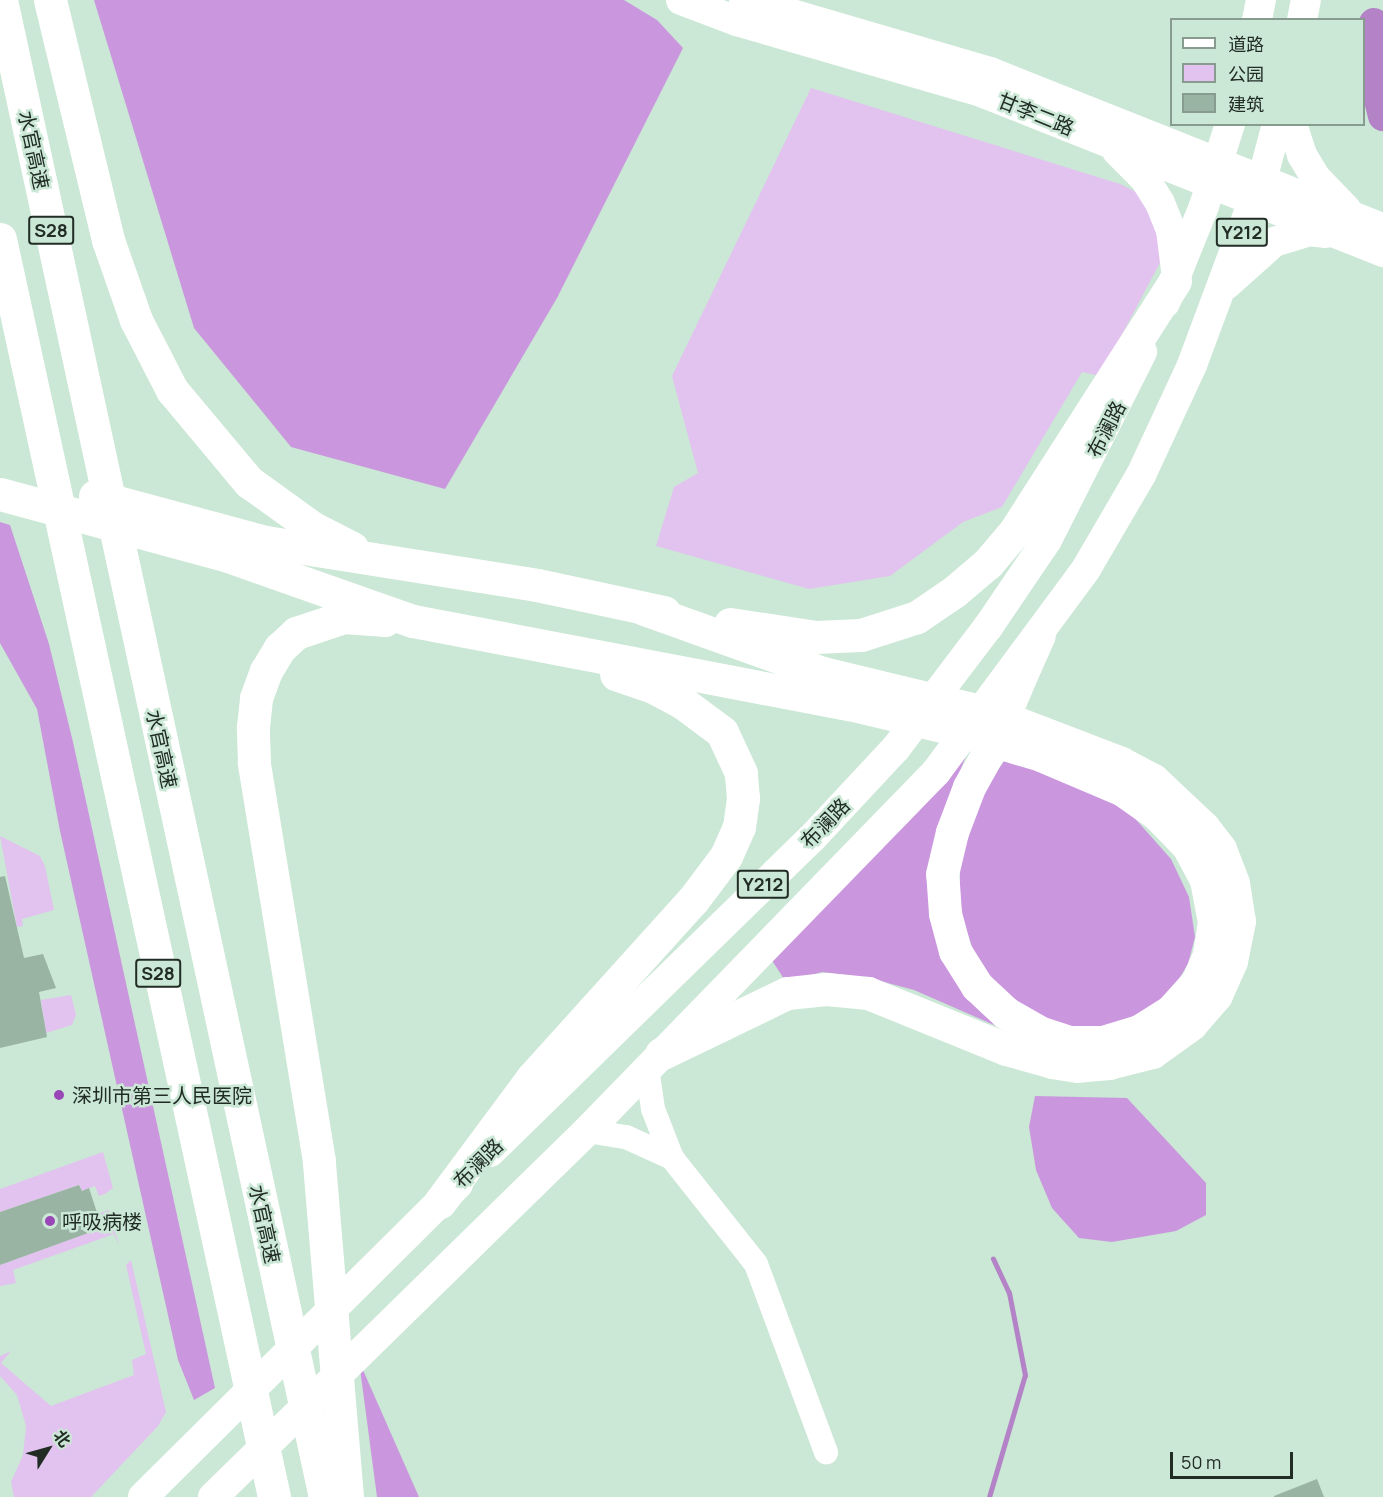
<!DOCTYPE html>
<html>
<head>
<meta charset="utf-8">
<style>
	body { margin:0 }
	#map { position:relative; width:1383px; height:1497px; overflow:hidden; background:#cbe7d5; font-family:Manrope,"Noto Sans SC",sans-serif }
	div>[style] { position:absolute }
	.green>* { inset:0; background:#e2c3ef }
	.forest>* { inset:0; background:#ca97de }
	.stream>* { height:5px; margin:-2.5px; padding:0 2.5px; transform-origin:2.5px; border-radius:2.5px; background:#b382c7 }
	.river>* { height:30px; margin:-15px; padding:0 15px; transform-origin:15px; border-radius:15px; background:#b382c7 }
	.building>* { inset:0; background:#9ab4a3 }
	.minor>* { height:24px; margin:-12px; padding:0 12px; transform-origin:12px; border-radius:12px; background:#fff }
	.major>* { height:30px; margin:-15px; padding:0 15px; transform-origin:15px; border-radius:15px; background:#fff }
	.highway>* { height:33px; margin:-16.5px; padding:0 16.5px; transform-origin:16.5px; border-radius:16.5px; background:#fff }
	.dots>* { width:16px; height:16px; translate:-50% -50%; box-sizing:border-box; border:3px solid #cbe7d5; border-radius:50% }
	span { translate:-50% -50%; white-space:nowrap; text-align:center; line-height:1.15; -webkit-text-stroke:5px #cbe7d5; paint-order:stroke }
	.shield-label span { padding:2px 4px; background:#cbe7d5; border:2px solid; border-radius:4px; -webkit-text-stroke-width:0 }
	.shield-label { font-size:18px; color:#212c25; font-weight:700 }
	.street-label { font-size:20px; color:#212c25 }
	.poi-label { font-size:20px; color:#212c25 }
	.left { translate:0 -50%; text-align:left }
	.legend { position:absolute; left:1170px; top:18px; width:195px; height:108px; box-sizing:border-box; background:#cbe7d5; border:2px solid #879c8f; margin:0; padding:8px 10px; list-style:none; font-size:18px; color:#212c25 }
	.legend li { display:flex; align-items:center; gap:12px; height:30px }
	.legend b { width:30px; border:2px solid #879c8f }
	.north { position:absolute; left:18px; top:1419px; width:60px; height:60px; -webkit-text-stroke:4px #cbe7d5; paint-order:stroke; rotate:53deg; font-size:16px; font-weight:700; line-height:24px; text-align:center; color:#212c25 }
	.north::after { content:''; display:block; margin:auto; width:21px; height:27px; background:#212c25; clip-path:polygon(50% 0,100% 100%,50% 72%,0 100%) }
	.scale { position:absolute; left:1170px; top:1452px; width:123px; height:27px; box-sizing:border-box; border:3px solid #212c25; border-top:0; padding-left:8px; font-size:18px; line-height:21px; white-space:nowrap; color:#212c25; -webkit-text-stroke:4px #cbe7d5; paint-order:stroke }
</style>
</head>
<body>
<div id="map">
	<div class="green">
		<div style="clip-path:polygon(811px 88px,1120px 184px,1146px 197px,1163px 257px,1100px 376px,1082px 372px,1002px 507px,963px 522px,890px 576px,809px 589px,656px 546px,674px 487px,698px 473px,672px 376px)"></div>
		<div style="clip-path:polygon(0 836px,40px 856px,45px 866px,54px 910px,22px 919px,23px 926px,17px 927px)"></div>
		<div style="clip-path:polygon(71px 995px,76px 1015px,72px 1025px,46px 1033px,41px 1000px)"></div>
		<div style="clip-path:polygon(103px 1152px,113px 1188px,105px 1194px,99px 1196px,95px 1186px,82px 1191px,79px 1185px,0 1212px,0 1189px)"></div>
		<div style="clip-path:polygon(109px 1210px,119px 1246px,114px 1234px,13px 1270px,16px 1283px,0 1286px,0 1265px,101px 1228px,97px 1214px)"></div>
		<div style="clip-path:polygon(131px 1260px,166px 1412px,158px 1426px,91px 1497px,14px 1497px,11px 1482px,23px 1455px,26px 1426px,17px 1395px,0 1376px,0 1356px,11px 1351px,1px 1363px,51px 1406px,134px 1375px,132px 1360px,146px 1354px,126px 1265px)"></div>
	</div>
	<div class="forest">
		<div style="clip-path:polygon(94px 0,624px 0,657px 20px,683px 48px,557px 298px,445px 489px,291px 447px,194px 328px)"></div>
		<div style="clip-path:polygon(0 522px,10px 525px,49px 644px,73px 742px,215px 1388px,194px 1400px,178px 1360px,60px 831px,37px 709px,0 643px)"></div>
		<div style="clip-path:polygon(966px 756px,945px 809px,953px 964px,1049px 1049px,914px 990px,869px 978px,822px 972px,786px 982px,771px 959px)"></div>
		<div style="clip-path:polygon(1005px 760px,1041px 767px,1123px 805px,1171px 859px,1189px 897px,1195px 937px,1188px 964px,1171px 992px,1143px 1017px,1103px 1027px,1064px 1027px,1033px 1013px,996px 985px,973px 950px,960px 910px,960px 851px,971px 806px)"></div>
		<div style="clip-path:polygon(1035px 1096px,1127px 1098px,1206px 1183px,1206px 1215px,1176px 1231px,1112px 1242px,1079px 1238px,1052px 1208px,1036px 1170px,1029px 1127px)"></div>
		<div style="clip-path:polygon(359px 1361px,419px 1497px,377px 1497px)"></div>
	</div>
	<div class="stream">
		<div style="left:989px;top:1497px;width:127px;rotate:-73.6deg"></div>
		<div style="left:1025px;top:1375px;width:84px;rotate:-101deg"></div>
		<div style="left:1009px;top:1293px;width:38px;rotate:-115deg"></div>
	</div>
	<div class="river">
		<div style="left:1374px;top:23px;width:65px;rotate:88.2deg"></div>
		<div style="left:1376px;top:88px;width:29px;rotate:76deg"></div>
	</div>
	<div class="building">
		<div style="clip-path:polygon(5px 876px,24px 958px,43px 954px,56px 988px,39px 992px,47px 1037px,0 1048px,0 877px)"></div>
		<div style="clip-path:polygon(79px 1185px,82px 1191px,89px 1188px,102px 1228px,0 1265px,0 1212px)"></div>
		<div style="clip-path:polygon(1317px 1479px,1324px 1497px,1274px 1497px,1274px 1496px)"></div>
	</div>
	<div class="minor">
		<div style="left:647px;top:1067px;width:42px;rotate:81.9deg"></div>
		<div style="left:653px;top:1109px;width:53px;rotate:68.8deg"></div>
		<div style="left:672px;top:1158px;width:135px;rotate:51.6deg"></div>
		<div style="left:756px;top:1264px;width:201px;rotate:69.6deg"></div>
		<div style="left:587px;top:1131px;width:39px;rotate:9deg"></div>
		<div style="left:626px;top:1137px;width:51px;rotate:24.5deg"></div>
	</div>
	<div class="major">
		<div style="left:681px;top:0;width:60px;rotate:20.6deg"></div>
		<div style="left:737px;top:21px;width:254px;rotate:16.2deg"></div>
		<div style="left:981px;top:92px;width:433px;rotate:21.7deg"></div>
		<div style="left:744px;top:0;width:256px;rotate:16.3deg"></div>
		<div style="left:990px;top:72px;width:423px;rotate:21.7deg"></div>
		<div style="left:1257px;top:20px;width:20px;rotate:-79deg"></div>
		<div style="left:1302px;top:20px;width:20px;rotate:-79deg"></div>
		<div style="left:1292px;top:124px;width:33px;rotate:72deg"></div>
		<div style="left:1302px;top:155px;width:26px;rotate:59deg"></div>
		<div style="left:1315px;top:177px;width:45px;rotate:45.9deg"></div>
		<div style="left:1117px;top:151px;width:40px;rotate:45deg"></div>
		<div style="left:1145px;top:179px;width:28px;rotate:58deg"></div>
		<div style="left:1160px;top:203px;width:29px;rotate:68deg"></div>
		<div style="left:1171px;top:230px;width:40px;rotate:82.9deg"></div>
		<div style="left:1227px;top:284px;width:63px;rotate:-41.8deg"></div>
		<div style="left:1274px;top:242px;width:37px;rotate:-17deg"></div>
		<div style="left:1309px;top:231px;width:17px;rotate:7deg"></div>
		<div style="left:1165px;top:303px;width:105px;rotate:-68.1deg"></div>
		<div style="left:1204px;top:206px;width:86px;rotate:-72.4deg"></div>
		<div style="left:490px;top:1152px;width:450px;rotate:-44.3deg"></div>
		<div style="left:812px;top:838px;width:123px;rotate:-47deg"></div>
		<div style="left:896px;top:748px;width:152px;rotate:-52.8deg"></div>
		<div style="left:988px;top:627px;width:105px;rotate:-55.9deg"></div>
		<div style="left:1047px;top:540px;width:211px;rotate:-63.2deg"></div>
		<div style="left:143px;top:1497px;width:444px;rotate:-44.8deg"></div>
		<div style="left:213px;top:1497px;width:523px;rotate:-44.38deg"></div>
		<div style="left:587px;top:1131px;width:501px;rotate:-45.81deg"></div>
		<div style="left:936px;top:772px;width:252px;rotate:-53.5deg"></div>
		<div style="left:1086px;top:569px;width:109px;rotate:-59.7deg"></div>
		<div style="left:1141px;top:475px;width:121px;rotate:-65.1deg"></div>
		<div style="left:1192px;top:365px;width:209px;rotate:-69.6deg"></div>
		<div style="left:1265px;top:169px;width:47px;rotate:-75.1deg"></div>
	</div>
	<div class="highway">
		<div style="left:1px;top:0;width:1532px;rotate:77.79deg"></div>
		<div style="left:50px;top:0;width:247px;rotate:76.4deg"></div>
		<div style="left:108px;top:240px;width:85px;rotate:70.7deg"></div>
		<div style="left:136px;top:320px;width:79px;rotate:62.8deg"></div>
		<div style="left:172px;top:390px;width:120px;rotate:50.1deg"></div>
		<div style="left:249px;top:482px;width:79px;rotate:35.7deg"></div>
		<div style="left:313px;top:528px;width:44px;rotate:27.1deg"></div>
		<div style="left:0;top:239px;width:1287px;rotate:77.71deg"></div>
		<div style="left:0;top:494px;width:236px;rotate:15.2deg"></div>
		<div style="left:228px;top:556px;width:196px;rotate:19.4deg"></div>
		<div style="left:413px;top:621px;width:444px;rotate:10.8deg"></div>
		<div style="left:849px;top:704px;width:108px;rotate:13.4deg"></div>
		<div style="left:954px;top:729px;width:91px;rotate:16.6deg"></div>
		<div style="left:1041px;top:755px;width:89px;rotate:23.1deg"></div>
		<div style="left:1123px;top:790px;width:42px;rotate:35.2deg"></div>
		<div style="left:1157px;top:814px;width:45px;rotate:45.9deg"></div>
		<div style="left:1188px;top:846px;width:38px;rotate:62deg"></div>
		<div style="left:1206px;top:880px;width:43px;rotate:79.2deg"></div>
		<div style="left:1214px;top:922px;width:33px;rotate:99deg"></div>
		<div style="left:1209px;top:955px;width:30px;rotate:114deg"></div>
		<div style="left:1197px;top:982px;width:39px;rotate:132deg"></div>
		<div style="left:1171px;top:1011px;width:38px;rotate:148deg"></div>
		<div style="left:1139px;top:1031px;width:38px;rotate:163deg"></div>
		<div style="left:1103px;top:1042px;width:34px;rotate:180deg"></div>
		<div style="left:1069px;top:1042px;width:29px;rotate:-162deg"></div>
		<div style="left:1041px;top:1033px;width:40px;rotate:-150.3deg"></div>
		<div style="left:1006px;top:1013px;width:40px;rotate:-137deg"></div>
		<div style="left:977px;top:986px;width:41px;rotate:-122.2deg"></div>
		<div style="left:955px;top:951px;width:39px;rotate:-105deg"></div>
		<div style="left:945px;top:913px;width:39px;rotate:-94deg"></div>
		<div style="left:942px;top:874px;width:43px;rotate:-76.6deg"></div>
		<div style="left:952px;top:832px;width:48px;rotate:-69.3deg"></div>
		<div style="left:969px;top:787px;width:37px;rotate:-61deg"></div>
		<div style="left:987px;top:755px;width:97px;rotate:-66.9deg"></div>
		<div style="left:1025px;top:666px;width:34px;rotate:-66deg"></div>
		<div style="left:95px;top:496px;width:177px;rotate:15.1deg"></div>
		<div style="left:266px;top:542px;width:274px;rotate:9deg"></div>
		<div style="left:537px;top:585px;width:130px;rotate:12deg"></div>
		<div style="left:644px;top:609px;width:190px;rotate:19.7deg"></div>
		<div style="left:823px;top:673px;width:178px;rotate:13.6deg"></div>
		<div style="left:996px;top:715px;width:134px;rotate:21deg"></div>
		<div style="left:1121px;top:763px;width:36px;rotate:28deg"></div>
		<div style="left:1153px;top:780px;width:69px;rotate:43.2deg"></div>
		<div style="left:1203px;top:827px;width:28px;rotate:52deg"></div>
		<div style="left:1220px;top:849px;width:36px;rotate:69deg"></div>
		<div style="left:1233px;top:883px;width:38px;rotate:81deg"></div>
		<div style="left:1239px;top:921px;width:41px;rotate:101.3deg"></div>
		<div style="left:1231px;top:961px;width:37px;rotate:114deg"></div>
		<div style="left:1216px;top:995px;width:38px;rotate:131deg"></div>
		<div style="left:1191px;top:1024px;width:48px;rotate:144.3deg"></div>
		<div style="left:1152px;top:1052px;width:44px;rotate:165.7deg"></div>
		<div style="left:1109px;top:1063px;width:32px;rotate:175deg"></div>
		<div style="left:1077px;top:1066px;width:24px;rotate:-171deg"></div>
		<div style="left:1053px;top:1062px;width:49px;rotate:-164.5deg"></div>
		<div style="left:1006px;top:1049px;width:149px;rotate:-157.9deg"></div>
		<div style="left:868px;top:993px;width:42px;rotate:-174.6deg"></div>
		<div style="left:826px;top:989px;width:39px;rotate:174deg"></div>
		<div style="left:787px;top:993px;width:140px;rotate:154.2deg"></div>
		<div style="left:730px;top:624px;width:87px;rotate:8.6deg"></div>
		<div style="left:816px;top:637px;width:45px;rotate:-2.5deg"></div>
		<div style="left:861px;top:635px;width:59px;rotate:-17.8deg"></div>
		<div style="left:917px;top:617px;width:46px;rotate:-34.4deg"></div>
		<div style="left:955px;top:591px;width:43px;rotate:-40.3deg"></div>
		<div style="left:988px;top:563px;width:42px;rotate:-49.8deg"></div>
		<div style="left:1015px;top:531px;width:297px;rotate:-57.4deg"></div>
		<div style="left:440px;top:1202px;width:154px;rotate:-53.4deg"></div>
		<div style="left:532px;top:1078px;width:240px;rotate:-47.9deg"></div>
		<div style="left:693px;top:900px;width:55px;rotate:-53.1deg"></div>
		<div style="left:726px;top:856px;width:32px;rotate:-66deg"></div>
		<div style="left:739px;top:827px;width:29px;rotate:-82deg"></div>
		<div style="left:743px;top:798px;width:25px;rotate:-95deg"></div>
		<div style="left:741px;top:773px;width:45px;rotate:-114.9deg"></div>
		<div style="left:722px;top:732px;width:49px;rotate:-143.4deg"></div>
		<div style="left:683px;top:703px;width:34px;rotate:-152deg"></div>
		<div style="left:653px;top:687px;width:39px;rotate:-161deg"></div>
		<div style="left:347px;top:1497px;width:337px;rotate:-94.8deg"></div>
		<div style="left:319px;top:1161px;width:404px;rotate:-99.3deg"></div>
		<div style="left:254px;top:762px;width:35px;rotate:-92deg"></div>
		<div style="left:253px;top:727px;width:29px;rotate:-84deg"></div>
		<div style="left:256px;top:698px;width:29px;rotate:-70deg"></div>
		<div style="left:266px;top:671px;width:27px;rotate:-59deg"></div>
		<div style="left:280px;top:648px;width:22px;rotate:-43deg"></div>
		<div style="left:296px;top:633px;width:51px;rotate:-18.4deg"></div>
		<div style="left:344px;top:617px;width:41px;rotate:4.2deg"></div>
	</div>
	<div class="dots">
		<div style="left:59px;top:1095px;background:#9947b6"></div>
		<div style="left:50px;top:1221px;background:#9947b6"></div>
	</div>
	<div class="shield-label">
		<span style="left:51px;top:230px">S28</span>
		<span style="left:1242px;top:232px">Y212</span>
		<span style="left:763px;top:884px">Y212</span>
		<span style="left:158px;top:973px">S28</span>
	</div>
	<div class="street-label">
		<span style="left:1036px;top:114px;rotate:22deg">甘李二路</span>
		<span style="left:34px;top:150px;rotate:78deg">水官高速</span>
		<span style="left:1106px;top:429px;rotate:-63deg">布澜路</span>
		<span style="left:162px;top:749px;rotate:78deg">水官高速</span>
		<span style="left:825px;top:823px;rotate:-46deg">布澜路</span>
		<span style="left:478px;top:1163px;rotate:-45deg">布澜路</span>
		<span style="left:265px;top:1224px;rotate:78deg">水官高速</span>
	</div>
	<div class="poi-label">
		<span class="left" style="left:72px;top:1095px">深圳市第三人民医院</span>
		<span class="left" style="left:62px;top:1221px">呼吸病楼</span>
	</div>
	<ul class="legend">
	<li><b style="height:8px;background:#fff"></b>道路</li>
	<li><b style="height:16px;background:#e2c3ef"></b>公园</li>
	<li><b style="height:16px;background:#9ab4a3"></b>建筑</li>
	</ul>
	<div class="north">北</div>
	<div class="scale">50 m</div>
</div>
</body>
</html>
